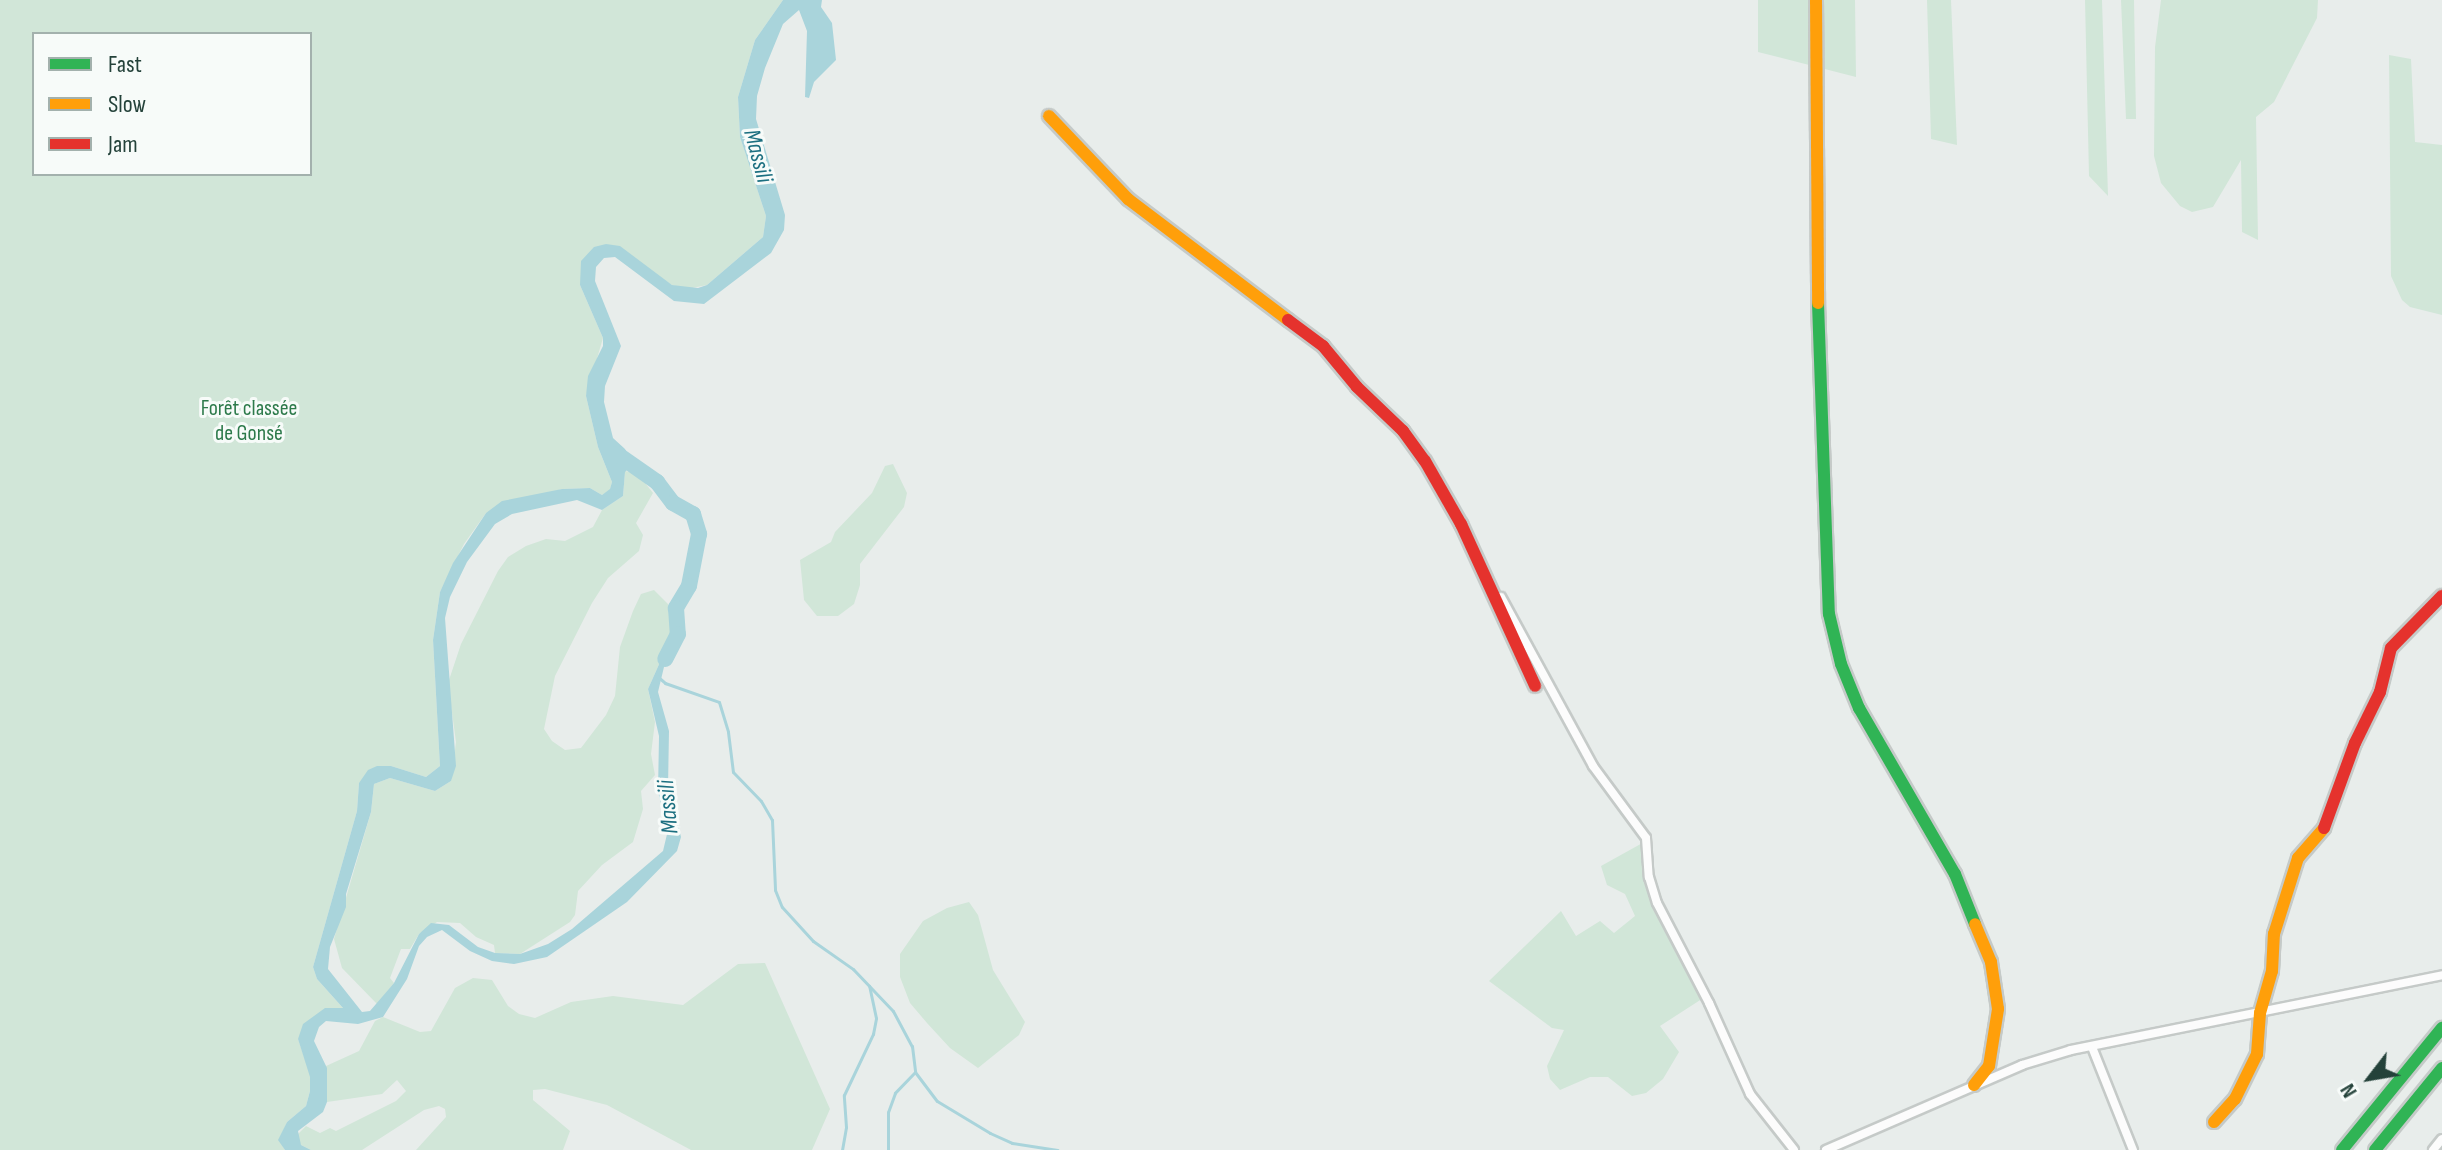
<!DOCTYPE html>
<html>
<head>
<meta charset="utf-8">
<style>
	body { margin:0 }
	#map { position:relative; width:2442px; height:1150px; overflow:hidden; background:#e8edeb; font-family:"Sofia Sans Condensed",sans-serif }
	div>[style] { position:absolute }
	.green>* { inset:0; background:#d1e6d8 }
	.water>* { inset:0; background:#a9d4db }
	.stream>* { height:3px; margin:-1.5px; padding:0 1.5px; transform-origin:1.5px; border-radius:1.5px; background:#a9d4db }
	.river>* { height:16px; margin:-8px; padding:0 8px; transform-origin:8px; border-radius:8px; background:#a9d4db }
	.roads { filter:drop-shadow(2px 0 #c5cac8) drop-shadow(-2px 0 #c5cac8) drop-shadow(0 2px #c5cac8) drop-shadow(0 -2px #c5cac8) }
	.street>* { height:8px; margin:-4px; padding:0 4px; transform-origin:4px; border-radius:4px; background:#fcfcfc }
	.fast>* { height:12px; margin:-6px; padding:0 6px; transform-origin:6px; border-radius:6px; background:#30b455 }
	.slow>* { height:12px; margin:-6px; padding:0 6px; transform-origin:6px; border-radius:6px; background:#ff9f0a }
	.jam>* { height:12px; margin:-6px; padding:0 6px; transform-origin:6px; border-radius:6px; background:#e5322d }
	span { translate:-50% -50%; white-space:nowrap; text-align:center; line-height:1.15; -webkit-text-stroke:6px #f7fbf9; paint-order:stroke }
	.park-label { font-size:22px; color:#2d7a4b }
	.water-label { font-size:24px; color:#1c6f80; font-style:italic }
	.legend { position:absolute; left:32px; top:32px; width:280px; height:144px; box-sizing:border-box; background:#f7fbf9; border:2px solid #a3b1ad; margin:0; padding:10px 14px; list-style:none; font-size:24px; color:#24423a }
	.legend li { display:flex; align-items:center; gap:16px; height:40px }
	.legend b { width:40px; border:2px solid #a3b1ad }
	.north { position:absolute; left:2330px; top:1038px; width:80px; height:80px; -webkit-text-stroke:6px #f7fbf9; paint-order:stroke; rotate:239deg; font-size:22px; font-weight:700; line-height:32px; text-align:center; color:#24423a }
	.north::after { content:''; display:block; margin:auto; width:28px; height:36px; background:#24423a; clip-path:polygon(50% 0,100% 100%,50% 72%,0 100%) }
</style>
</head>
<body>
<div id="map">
	<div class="green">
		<div style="clip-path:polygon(evenodd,0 0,783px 0,755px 40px,738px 97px,740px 137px,766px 216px,763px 237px,707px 285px,687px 289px,672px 285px,606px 244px,580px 285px,603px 338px,586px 396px,598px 447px,612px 482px,610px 490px,602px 495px,590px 488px,562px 489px,486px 513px,464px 544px,440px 592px,433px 640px,440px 766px,426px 777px,391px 766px,359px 783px,357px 811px,313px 967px,317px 979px,343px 1008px,298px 1039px,311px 1077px,310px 1091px,306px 1106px,287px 1122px,279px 1140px,285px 1150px,0 1150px,0 0,34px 34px,310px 34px,310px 174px,34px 174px,34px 34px)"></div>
		<div style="clip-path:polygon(1758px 0,1855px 0,1856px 77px,1758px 52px)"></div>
		<div style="clip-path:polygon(1927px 0,1951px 0,1957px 145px,1931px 139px)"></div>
		<div style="clip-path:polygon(2085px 0,2102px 0,2108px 196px,2089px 176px)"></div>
		<div style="clip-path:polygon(2121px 0,2134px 0,2136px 119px,2126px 119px)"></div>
		<div style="clip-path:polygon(2161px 0,2318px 0,2317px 18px,2274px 102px,2256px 117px,2258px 240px,2242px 232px,2241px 160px,2213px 207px,2192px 212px,2180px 206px,2161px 183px,2154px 156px,2155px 47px)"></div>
		<div style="clip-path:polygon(2389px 55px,2411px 59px,2415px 142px,2442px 145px,2442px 315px,2410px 307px,2402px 300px,2391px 276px)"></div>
		<div style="clip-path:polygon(893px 464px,907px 493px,904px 507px,860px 564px,860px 585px,854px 604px,838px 616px,817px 616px,804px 600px,800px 560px,831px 542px,835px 532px,872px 493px,885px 466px)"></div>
		<div style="clip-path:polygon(625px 471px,638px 474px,653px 493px,636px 523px,643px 535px,639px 551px,608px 578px,592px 603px,555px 676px,544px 729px,552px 741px,565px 750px,581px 748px,606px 715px,615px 696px,620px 647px,633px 611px,641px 594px,654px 590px,668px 604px,672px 626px,669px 642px,648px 689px,655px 722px,651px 754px,655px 775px,641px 791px,643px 809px,633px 842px,602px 865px,578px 891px,575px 915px,570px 922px,520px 954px,495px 953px,494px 945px,476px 937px,460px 923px,437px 922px,419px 934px,410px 949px,401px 949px,390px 978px,394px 983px,377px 1004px,342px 968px,334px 939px,371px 812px,374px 784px,390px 778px,435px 791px,451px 781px,456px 742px,448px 683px,461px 644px,498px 571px,508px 557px,526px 546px,546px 539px,565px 541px,593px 527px,602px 510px,623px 496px)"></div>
		<div style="clip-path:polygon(1646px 841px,1649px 872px,1660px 902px,1708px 995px,1660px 1026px,1679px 1052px,1663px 1079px,1646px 1093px,1632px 1096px,1608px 1077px,1590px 1077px,1560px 1090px,1550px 1079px,1547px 1066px,1564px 1030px,1552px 1028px,1489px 981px,1561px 911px,1576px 936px,1600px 921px,1614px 933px,1635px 916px,1625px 894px,1607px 885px,1601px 866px)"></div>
		<div style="clip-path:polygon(969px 902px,978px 915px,993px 970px,1025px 1022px,1019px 1035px,978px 1068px,950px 1048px,927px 1023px,910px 1003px,900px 977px,900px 954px,923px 921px,947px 908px)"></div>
		<div style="clip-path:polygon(765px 963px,830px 1109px,812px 1150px,691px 1150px,607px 1105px,545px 1089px,533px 1090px,533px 1100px,570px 1131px,563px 1150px,416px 1150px,446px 1117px,445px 1109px,439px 1106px,424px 1110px,362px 1150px,311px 1150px,301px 1145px,296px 1136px,306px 1126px,320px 1133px,330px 1128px,336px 1131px,396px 1101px,406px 1091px,397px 1080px,382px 1094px,327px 1102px,326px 1066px,359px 1051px,375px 1021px,383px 1017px,420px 1032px,431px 1031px,455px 988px,473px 978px,492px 980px,508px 1006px,519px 1014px,535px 1018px,571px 1002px,613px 996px,683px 1005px,738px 964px)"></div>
	</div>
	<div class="water">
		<div style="clip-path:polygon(783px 0,822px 0,821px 7px,832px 23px,836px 60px,814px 82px,809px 98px,805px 97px,807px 31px,799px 10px,783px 24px,765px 68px,757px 96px,756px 119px,785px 215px,784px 230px,771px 253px,704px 304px,674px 301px,615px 257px,604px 258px,596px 267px,595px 281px,621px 346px,605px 386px,604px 402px,613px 438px,625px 449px,633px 464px,625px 472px,623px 496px,602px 510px,577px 500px,512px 514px,495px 524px,467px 562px,450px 597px,445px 618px,456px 766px,451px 781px,435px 791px,390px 778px,374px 784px,371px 812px,346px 894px,346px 907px,330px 947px,328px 969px,362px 1012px,370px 1011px,394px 983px,419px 934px,431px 923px,449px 925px,478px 947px,495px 953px,520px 954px,548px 944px,572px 929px,663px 851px,668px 830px,658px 792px,659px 736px,648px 689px,669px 642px,678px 642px,664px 667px,658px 692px,669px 731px,668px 788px,681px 837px,677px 851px,627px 902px,547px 957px,514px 964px,492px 961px,470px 951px,442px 930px,427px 937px,419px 946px,407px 979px,383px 1017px,358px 1024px,326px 1021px,319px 1027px,314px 1041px,327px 1068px,327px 1102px,323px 1112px,298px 1131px,301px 1145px,311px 1150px,285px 1150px,278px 1140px,287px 1122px,306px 1106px,310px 1091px,310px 1077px,298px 1039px,303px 1024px,325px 1008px,343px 1008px,317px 979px,313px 967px,357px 811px,359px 783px,368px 770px,377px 766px,391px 766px,426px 777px,440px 766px,433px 640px,440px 592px,453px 563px,486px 513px,502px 501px,562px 489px,590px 488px,602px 495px,610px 489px,612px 482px,598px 447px,586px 396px,588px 376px,603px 346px,603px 338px,580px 285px,581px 261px,594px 247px,606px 244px,620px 246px,672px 285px,698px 288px,707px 285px,763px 237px,766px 216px,740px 137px,738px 97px,755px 40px)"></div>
	</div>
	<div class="stream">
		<div style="left:657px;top:676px;width:11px;rotate:41deg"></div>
		<div style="left:665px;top:683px;width:57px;rotate:19.4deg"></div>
		<div style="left:719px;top:702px;width:31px;rotate:73deg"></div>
		<div style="left:728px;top:732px;width:40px;rotate:82.9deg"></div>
		<div style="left:733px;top:772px;width:40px;rotate:46deg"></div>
		<div style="left:761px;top:801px;width:22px;rotate:60deg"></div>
		<div style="left:772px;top:820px;width:70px;rotate:87.5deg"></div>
		<div style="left:775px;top:890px;width:18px;rotate:68deg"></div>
		<div style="left:782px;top:907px;width:46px;rotate:47.6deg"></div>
		<div style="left:813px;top:941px;width:49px;rotate:35deg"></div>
		<div style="left:853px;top:969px;width:58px;rotate:46.4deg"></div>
		<div style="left:893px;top:1011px;width:40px;rotate:62deg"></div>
		<div style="left:912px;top:1046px;width:26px;rotate:83deg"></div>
		<div style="left:915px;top:1072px;width:29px;rotate:134deg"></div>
		<div style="left:895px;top:1093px;width:20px;rotate:110deg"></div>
		<div style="left:888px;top:1112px;width:38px;rotate:90deg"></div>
		<div style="left:915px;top:1072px;width:36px;rotate:53deg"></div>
		<div style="left:937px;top:1101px;width:62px;rotate:31.1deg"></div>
		<div style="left:990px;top:1133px;width:24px;rotate:24deg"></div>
		<div style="left:1012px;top:1143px;width:46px;rotate:8.8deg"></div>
		<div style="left:842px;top:1150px;width:23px;rotate:-80deg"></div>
		<div style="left:846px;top:1127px;width:32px;rotate:-94deg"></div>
		<div style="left:844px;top:1095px;width:68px;rotate:-64.6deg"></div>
		<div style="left:873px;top:1034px;width:16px;rotate:-79deg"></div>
		<div style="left:876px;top:1018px;width:33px;rotate:-102deg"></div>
	</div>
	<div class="river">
		<div style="left:617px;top:454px;width:49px;rotate:35deg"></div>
		<div style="left:657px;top:482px;width:26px;rotate:53deg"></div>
		<div style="left:673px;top:503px;width:23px;rotate:29deg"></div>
		<div style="left:693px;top:514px;width:21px;rotate:73deg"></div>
		<div style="left:699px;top:534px;width:53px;rotate:100.9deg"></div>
		<div style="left:689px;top:586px;width:26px;rotate:121deg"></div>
		<div style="left:676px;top:608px;width:26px;rotate:86deg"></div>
		<div style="left:678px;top:634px;width:28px;rotate:117deg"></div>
	</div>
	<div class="roads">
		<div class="street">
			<div style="left:1501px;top:597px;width:192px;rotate:61.4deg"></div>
			<div style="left:1593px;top:766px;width:89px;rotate:53.6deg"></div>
			<div style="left:1646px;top:838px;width:39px;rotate:86deg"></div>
			<div style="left:1649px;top:877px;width:27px;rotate:73deg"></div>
			<div style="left:1657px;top:903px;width:113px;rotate:62.5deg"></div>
			<div style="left:1709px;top:1003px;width:100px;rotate:65.7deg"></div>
			<div style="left:1750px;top:1094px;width:71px;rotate:51.8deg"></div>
			<div style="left:2092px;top:1047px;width:111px;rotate:68.3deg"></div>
			<div style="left:1826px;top:1150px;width:214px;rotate:-23.4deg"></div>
			<div style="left:2022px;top:1065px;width:51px;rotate:-17deg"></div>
			<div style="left:2071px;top:1050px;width:379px;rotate:-11.4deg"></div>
			<div style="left:2433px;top:1150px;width:14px;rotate:-51deg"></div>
		</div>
		<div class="fast">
			<div style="left:1818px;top:303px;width:311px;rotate:88deg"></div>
			<div style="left:1829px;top:614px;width:51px;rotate:76.5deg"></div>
			<div style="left:1841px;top:664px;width:48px;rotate:67.8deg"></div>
			<div style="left:1859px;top:708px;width:192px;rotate:60deg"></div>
			<div style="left:1955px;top:874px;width:54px;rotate:68.2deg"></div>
			<div style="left:2342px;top:1150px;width:158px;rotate:-50.7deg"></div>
			<div style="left:2375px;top:1150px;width:106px;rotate:-50.7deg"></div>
		</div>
		<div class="slow">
			<div style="left:1816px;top:0;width:303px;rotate:89.6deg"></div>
			<div style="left:1049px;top:116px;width:115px;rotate:46.4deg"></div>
			<div style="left:1128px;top:199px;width:201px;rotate:37.1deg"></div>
			<div style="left:1974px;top:1085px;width:24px;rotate:-52deg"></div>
			<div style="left:1989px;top:1066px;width:58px;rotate:-81deg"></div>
			<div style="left:1998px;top:1009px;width:48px;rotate:-98.5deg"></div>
			<div style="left:1991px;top:962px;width:41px;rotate:-112.8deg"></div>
			<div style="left:2214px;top:1122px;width:31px;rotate:-48deg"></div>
			<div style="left:2235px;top:1099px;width:50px;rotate:-63.9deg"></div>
			<div style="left:2257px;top:1054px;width:41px;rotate:-85.8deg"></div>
			<div style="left:2260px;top:1013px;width:44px;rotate:-74.1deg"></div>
			<div style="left:2272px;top:971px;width:37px;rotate:-87deg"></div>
			<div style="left:2274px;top:934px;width:80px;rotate:-72.5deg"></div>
			<div style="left:2298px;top:858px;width:40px;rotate:-49deg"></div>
		</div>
		<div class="jam">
			<div style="left:1288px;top:320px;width:44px;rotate:36.6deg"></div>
			<div style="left:1323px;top:346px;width:53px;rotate:50.3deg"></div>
			<div style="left:1357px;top:387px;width:64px;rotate:43.7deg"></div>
			<div style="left:1403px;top:431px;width:37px;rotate:54deg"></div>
			<div style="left:1425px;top:461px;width:73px;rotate:60.3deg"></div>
			<div style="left:1461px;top:524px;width:178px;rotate:65.4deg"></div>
			<div style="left:2324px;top:828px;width:90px;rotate:-70deg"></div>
			<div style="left:2355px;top:743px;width:57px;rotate:-63.9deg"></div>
			<div style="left:2380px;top:692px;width:45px;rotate:-76deg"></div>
			<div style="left:2391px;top:648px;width:73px;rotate:-45.6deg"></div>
		</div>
	</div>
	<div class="park-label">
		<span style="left:249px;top:421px">Forêt classée<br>de Gonsé</span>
	</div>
	<div class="water-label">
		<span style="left:758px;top:156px;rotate:75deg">Massili</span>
		<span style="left:668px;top:807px;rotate:-95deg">Massili</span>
	</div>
	<ul class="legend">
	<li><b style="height:10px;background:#30b455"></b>Fast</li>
	<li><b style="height:10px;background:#ff9f0a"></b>Slow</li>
	<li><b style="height:10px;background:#e5322d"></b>Jam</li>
	</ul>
	<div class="north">N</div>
</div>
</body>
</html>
